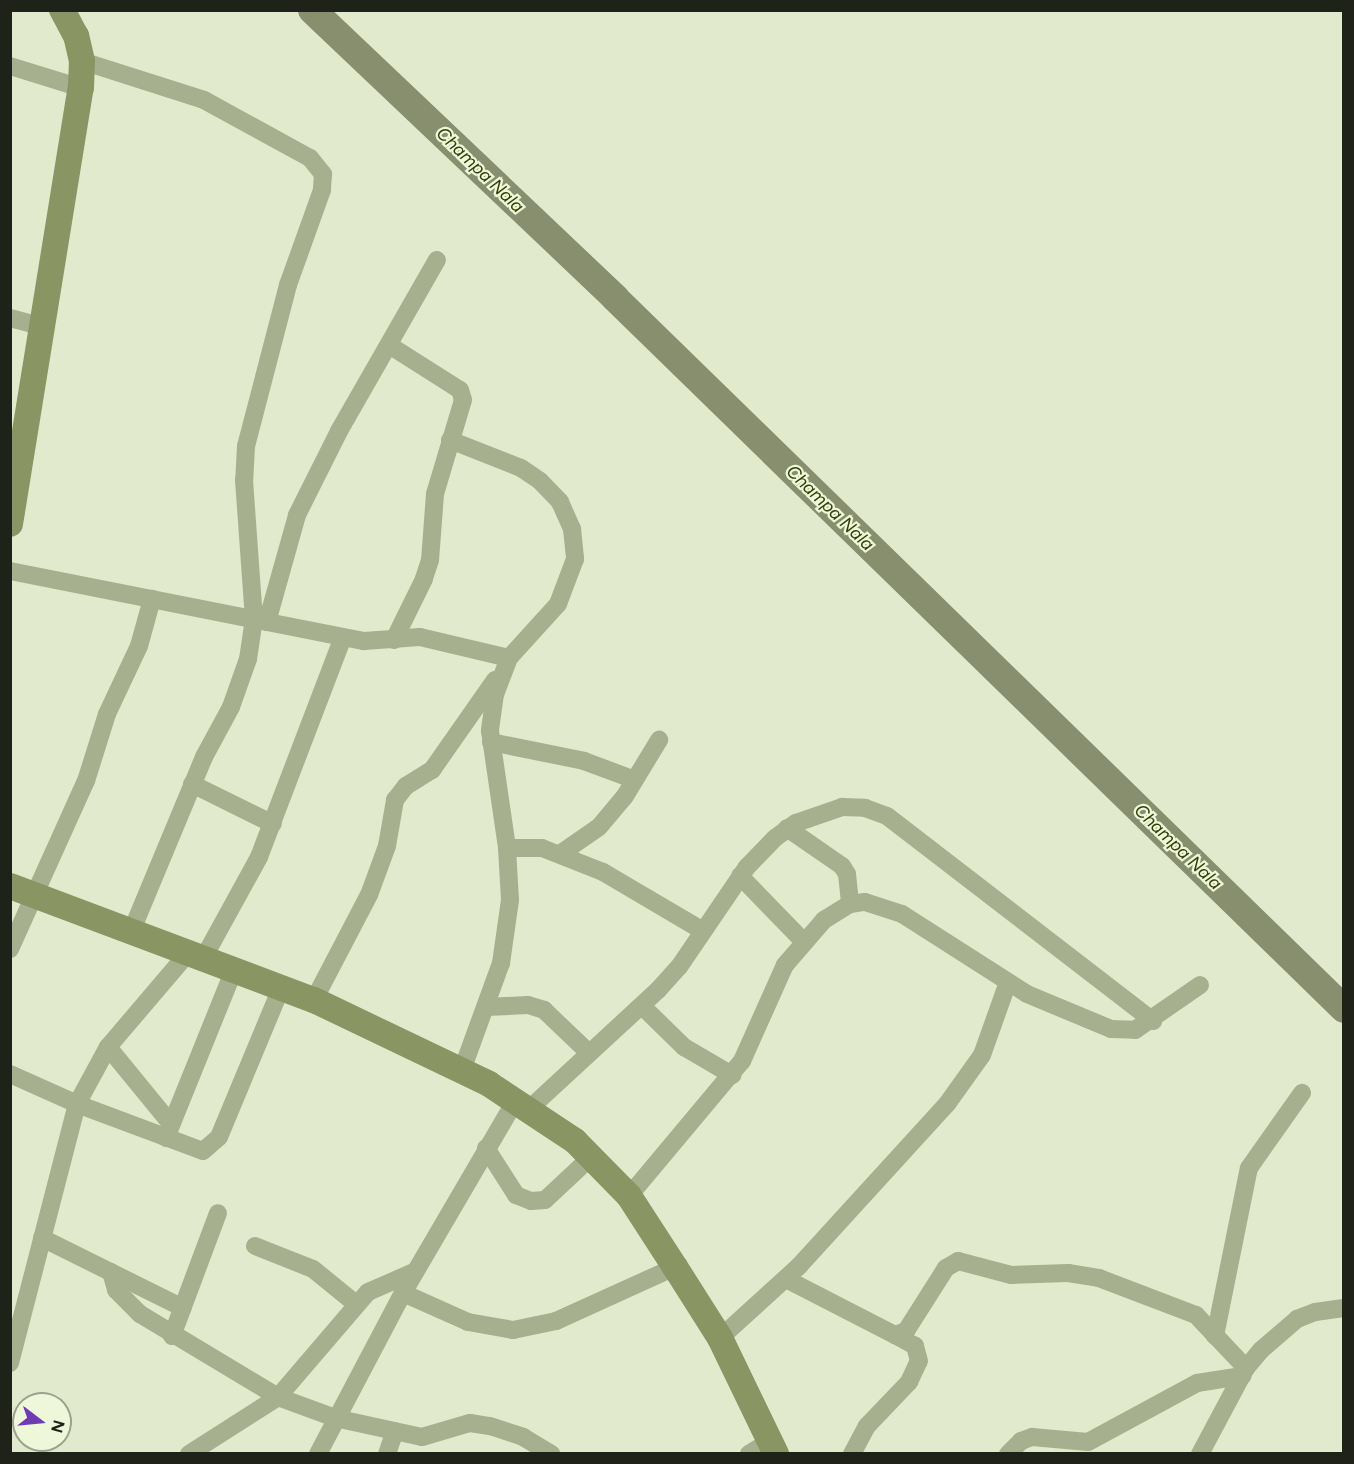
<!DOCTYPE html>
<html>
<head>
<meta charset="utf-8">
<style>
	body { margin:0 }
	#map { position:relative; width:1354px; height:1464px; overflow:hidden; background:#e2eacd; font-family:Figtree,sans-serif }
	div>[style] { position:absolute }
	.river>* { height:28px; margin:-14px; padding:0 14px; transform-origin:14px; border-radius:14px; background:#878f6f }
	.street>* { height:18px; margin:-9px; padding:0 9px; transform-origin:9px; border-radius:9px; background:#a7b08e }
	.secondary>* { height:26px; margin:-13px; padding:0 13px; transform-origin:13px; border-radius:13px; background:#899562 }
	span { translate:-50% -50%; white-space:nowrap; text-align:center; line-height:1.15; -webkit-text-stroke:4.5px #eff7da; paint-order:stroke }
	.water-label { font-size:18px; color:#343e05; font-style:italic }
	.frame { position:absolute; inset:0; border:12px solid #1f2218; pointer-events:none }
	.north { position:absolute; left:12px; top:1392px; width:60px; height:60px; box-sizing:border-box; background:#eff7da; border:2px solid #9ca28c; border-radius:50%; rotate:106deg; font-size:16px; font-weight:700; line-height:24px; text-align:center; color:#1f2218 }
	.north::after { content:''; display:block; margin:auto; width:21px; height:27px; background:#6f3bb2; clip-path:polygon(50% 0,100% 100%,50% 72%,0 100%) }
</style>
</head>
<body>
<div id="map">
	<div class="river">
		<div style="left:312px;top:10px;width:418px;rotate:43.5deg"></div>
		<div style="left:615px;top:298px;width:1018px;rotate:44.28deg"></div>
	</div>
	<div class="street">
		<div style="left:82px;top:61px;width:128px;rotate:17.7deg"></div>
		<div style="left:204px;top:100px;width:121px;rotate:28.7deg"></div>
		<div style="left:310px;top:158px;width:21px;rotate:51deg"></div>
		<div style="left:323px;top:174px;width:16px;rotate:94deg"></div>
		<div style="left:322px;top:190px;width:101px;rotate:109.7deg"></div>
		<div style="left:288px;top:285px;width:166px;rotate:104.6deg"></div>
		<div style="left:246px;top:446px;width:34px;rotate:93deg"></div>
		<div style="left:244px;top:480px;width:139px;rotate:85.9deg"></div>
		<div style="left:254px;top:619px;width:40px;rotate:98.5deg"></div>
		<div style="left:248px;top:659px;width:51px;rotate:109.5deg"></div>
		<div style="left:231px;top:707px;width:57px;rotate:118.4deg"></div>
		<div style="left:204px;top:757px;width:190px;rotate:112.6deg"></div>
		<div style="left:10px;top:66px;width:74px;rotate:17.2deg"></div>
		<div style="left:10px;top:318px;width:35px;rotate:15deg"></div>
		<div style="left:389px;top:345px;width:84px;rotate:32.4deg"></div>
		<div style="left:460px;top:390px;width:10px;rotate:73deg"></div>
		<div style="left:463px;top:400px;width:98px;rotate:106.6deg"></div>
		<div style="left:435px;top:494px;width:66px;rotate:94.3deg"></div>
		<div style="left:430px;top:560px;width:20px;rotate:108deg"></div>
		<div style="left:424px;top:579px;width:68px;rotate:116.2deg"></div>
		<div style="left:450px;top:440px;width:76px;rotate:21.5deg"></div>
		<div style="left:521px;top:468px;width:23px;rotate:34deg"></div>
		<div style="left:540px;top:481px;width:29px;rotate:46deg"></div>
		<div style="left:560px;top:502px;width:30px;rotate:66deg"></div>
		<div style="left:572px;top:529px;width:30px;rotate:84deg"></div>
		<div style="left:575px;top:559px;width:48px;rotate:110.7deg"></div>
		<div style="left:558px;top:604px;width:73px;rotate:132.2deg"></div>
		<div style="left:509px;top:658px;width:39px;rotate:111deg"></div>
		<div style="left:495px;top:694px;width:37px;rotate:98deg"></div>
		<div style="left:490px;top:731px;width:118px;rotate:81.7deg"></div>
		<div style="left:507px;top:848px;width:52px;rotate:86.7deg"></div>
		<div style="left:510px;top:900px;width:64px;rotate:98.1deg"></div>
		<div style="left:501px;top:963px;width:114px;rotate:110deg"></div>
		<div style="left:10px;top:571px;width:361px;rotate:11.2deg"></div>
		<div style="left:364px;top:641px;width:56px;rotate:-4.1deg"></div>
		<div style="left:420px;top:637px;width:91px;rotate:13.3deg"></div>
		<div style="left:267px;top:622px;width:111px;rotate:-74.3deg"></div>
		<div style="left:297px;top:515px;width:94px;rotate:-63.4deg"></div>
		<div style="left:339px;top:431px;width:197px;rotate:-60.2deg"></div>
		<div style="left:491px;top:742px;width:95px;rotate:11.5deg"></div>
		<div style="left:584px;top:761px;width:54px;rotate:20.4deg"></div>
		<div style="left:192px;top:784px;width:90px;rotate:26.3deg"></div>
		<div style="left:787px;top:828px;width:67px;rotate:34.6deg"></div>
		<div style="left:842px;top:866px;width:9px;rotate:58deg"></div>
		<div style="left:847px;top:874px;width:30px;rotate:84deg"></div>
		<div style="left:507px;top:848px;width:35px"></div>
		<div style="left:542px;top:848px;width:66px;rotate:21.5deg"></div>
		<div style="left:603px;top:872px;width:116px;rotate:30.5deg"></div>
		<div style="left:560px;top:854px;width:47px;rotate:-34.7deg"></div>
		<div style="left:599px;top:827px;width:40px;rotate:-50deg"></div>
		<div style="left:625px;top:796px;width:66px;rotate:-58.7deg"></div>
		<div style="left:740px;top:876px;width:91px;rotate:45.9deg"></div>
		<div style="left:10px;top:949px;width:184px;rotate:-65.7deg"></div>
		<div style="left:86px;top:781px;width:70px;rotate:-72.6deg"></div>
		<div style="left:107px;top:714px;width:75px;rotate:-64.8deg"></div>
		<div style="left:139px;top:646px;width:49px;rotate:-74.5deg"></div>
		<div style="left:203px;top:959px;width:116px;rotate:-61.2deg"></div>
		<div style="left:259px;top:857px;width:235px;rotate:-69.1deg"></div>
		<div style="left:314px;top:1000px;width:119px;rotate:-62.4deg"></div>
		<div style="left:369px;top:895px;width:52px;rotate:-69.8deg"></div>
		<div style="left:387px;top:846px;width:47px;rotate:-80.1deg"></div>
		<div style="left:395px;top:800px;width:18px;rotate:-52deg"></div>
		<div style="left:406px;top:786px;width:31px;rotate:-32deg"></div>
		<div style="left:432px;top:770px;width:110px;rotate:-55deg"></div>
		<div style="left:642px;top:1006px;width:59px;rotate:44.3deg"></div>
		<div style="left:684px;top:1047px;width:56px;rotate:30.3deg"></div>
		<div style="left:486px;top:1007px;width:42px;rotate:-2.7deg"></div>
		<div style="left:528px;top:1005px;width:17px;rotate:17deg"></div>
		<div style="left:544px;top:1010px;width:62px;rotate:43.7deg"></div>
		<div style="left:108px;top:1047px;width:99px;rotate:50.7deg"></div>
		<div style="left:10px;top:1074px;width:73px;rotate:24.1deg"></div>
		<div style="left:77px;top:1104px;width:134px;rotate:20.5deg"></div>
		<div style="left:203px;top:1151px;width:21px;rotate:-41deg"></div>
		<div style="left:219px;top:1137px;width:161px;rotate:-67.4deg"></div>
		<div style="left:528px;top:1110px;width:177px;rotate:-42.7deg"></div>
		<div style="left:658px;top:990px;width:31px;rotate:-48deg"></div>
		<div style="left:679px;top:967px;width:121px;rotate:-55.8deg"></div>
		<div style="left:747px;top:867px;width:40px;rotate:-46deg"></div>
		<div style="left:775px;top:838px;width:26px;rotate:-36deg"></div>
		<div style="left:796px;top:823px;width:49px;rotate:-19.2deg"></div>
		<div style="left:842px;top:807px;width:23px;rotate:2deg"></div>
		<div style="left:865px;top:808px;width:23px;rotate:20deg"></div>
		<div style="left:887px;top:816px;width:336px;rotate:37.6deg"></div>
		<div style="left:166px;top:1138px;width:181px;rotate:-68deg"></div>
		<div style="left:486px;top:1148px;width:56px;rotate:57.4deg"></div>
		<div style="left:516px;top:1195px;width:16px;rotate:22deg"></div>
		<div style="left:531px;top:1201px;width:14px;rotate:-4deg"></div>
		<div style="left:545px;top:1200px;width:63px;rotate:-43.1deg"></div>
		<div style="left:629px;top:1196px;width:176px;rotate:-50.1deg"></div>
		<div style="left:742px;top:1061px;width:105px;rotate:-65.9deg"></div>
		<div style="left:785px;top:965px;width:60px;rotate:-49.1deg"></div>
		<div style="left:824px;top:920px;width:31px;rotate:-32deg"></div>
		<div style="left:850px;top:904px;width:15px;rotate:-8deg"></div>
		<div style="left:865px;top:902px;width:39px;rotate:18deg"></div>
		<div style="left:902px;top:914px;width:148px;rotate:32.6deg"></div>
		<div style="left:1027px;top:994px;width:91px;rotate:22.6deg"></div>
		<div style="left:1111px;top:1029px;width:24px;rotate:2deg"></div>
		<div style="left:1135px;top:1030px;width:79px;rotate:-34.7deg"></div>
		<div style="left:42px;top:1238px;width:157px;rotate:26.4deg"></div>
		<div style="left:255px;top:1246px;width:62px;rotate:21.6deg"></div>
		<div style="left:313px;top:1269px;width:55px;rotate:39.1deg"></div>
		<div style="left:111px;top:1272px;width:19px;rotate:74deg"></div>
		<div style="left:116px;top:1290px;width:34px;rotate:45deg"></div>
		<div style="left:140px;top:1314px;width:161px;rotate:31deg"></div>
		<div style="left:278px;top:1397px;width:61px;rotate:20.2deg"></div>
		<div style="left:335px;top:1418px;width:89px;rotate:12.3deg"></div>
		<div style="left:422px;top:1437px;width:50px;rotate:-16.3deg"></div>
		<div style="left:470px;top:1423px;width:20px;rotate:9deg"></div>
		<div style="left:490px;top:1426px;width:35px;rotate:18deg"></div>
		<div style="left:523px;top:1437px;width:33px;rotate:31deg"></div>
		<div style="left:786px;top:1279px;width:123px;rotate:27.2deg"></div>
		<div style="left:895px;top:1335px;width:12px;rotate:-20deg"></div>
		<div style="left:906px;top:1331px;width:75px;rotate:-57.6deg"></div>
		<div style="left:946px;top:1268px;width:14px;rotate:-30deg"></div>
		<div style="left:958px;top:1261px;width:55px;rotate:14.8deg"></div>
		<div style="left:1011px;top:1275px;width:57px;rotate:-2deg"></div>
		<div style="left:1068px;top:1273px;width:31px;rotate:9deg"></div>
		<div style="left:1099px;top:1278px;width:104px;rotate:20.9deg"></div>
		<div style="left:1196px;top:1315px;width:73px;rotate:46.7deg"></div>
		<div style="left:403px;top:1293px;width:71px;rotate:24deg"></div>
		<div style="left:468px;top:1322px;width:46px;rotate:10.1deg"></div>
		<div style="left:513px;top:1330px;width:44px;rotate:-11.8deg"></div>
		<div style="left:556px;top:1321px;width:131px;rotate:-24.4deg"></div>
		<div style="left:172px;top:1336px;width:131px;rotate:-69.5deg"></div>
		<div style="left:1215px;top:1336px;width:171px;rotate:-78.6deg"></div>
		<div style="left:1249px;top:1168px;width:92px;rotate:-54.8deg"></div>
		<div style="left:720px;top:1338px;width:107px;rotate:-42.3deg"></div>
		<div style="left:799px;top:1266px;width:219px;rotate:-47.6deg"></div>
		<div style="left:947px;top:1104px;width:60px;rotate:-54.5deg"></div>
		<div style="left:982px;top:1055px;width:77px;rotate:-70.4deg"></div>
		<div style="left:10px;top:1363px;width:268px;rotate:-75.5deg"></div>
		<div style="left:77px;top:1104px;width:65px;rotate:-61.5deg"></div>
		<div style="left:108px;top:1047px;width:123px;rotate:-49.6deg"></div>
		<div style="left:189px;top:1454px;width:106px;rotate:-32.6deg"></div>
		<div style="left:278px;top:1397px;width:138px;rotate:-49.4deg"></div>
		<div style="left:368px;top:1292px;width:50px;rotate:-23.5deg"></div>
		<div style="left:318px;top:1454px;width:182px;rotate:-62.2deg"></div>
		<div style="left:403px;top:1293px;width:222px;rotate:-59.7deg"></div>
		<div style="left:387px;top:1454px;width:24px;rotate:-71deg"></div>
		<div style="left:749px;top:1454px;width:25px;rotate:-32deg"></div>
		<div style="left:852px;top:1454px;width:32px;rotate:-62deg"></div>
		<div style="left:867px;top:1426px;width:61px;rotate:-46.3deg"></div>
		<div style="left:909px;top:1382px;width:23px;rotate:-65deg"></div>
		<div style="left:919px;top:1361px;width:16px;rotate:-105deg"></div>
		<div style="left:915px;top:1346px;width:23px;rotate:-151deg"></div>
		<div style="left:1008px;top:1454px;width:18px;rotate:-45deg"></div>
		<div style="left:1021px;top:1441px;width:12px;rotate:-20deg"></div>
		<div style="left:1032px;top:1437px;width:56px;rotate:5.1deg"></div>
		<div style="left:1088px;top:1442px;width:124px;rotate:-28.4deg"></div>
		<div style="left:1197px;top:1383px;width:46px;rotate:-8.8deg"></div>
		<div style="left:1200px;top:1454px;width:98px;rotate:-61.9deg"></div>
		<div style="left:1246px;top:1368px;width:23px;rotate:-50deg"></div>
		<div style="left:1261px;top:1350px;width:48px;rotate:-40.7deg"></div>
		<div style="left:1297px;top:1319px;width:19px;rotate:-21deg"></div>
		<div style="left:1315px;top:1312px;width:29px;rotate:-8deg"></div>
	</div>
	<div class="secondary">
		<div style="left:10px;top:524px;width:442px;rotate:-80.8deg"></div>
		<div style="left:81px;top:88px;width:27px;rotate:-88deg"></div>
		<div style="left:82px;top:61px;width:26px;rotate:-103deg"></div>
		<div style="left:76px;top:36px;width:30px;rotate:-118deg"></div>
		<div style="left:10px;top:886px;width:325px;rotate:20.6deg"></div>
		<div style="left:314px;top:1000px;width:194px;rotate:25.6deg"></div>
		<div style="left:489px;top:1084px;width:103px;rotate:33.5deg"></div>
		<div style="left:575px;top:1141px;width:77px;rotate:45.5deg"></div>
		<div style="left:629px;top:1196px;width:85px;rotate:57.1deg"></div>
		<div style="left:675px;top:1267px;width:84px;rotate:57.6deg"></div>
		<div style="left:720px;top:1338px;width:129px;rotate:64.2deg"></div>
	</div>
	<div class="water-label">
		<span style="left:480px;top:170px;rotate:44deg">Champa Nala</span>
		<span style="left:830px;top:508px;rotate:44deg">Champa Nala</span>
		<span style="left:1178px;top:847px;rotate:44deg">Champa Nala</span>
	</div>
	<div class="frame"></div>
	<div class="north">N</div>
</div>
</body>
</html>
